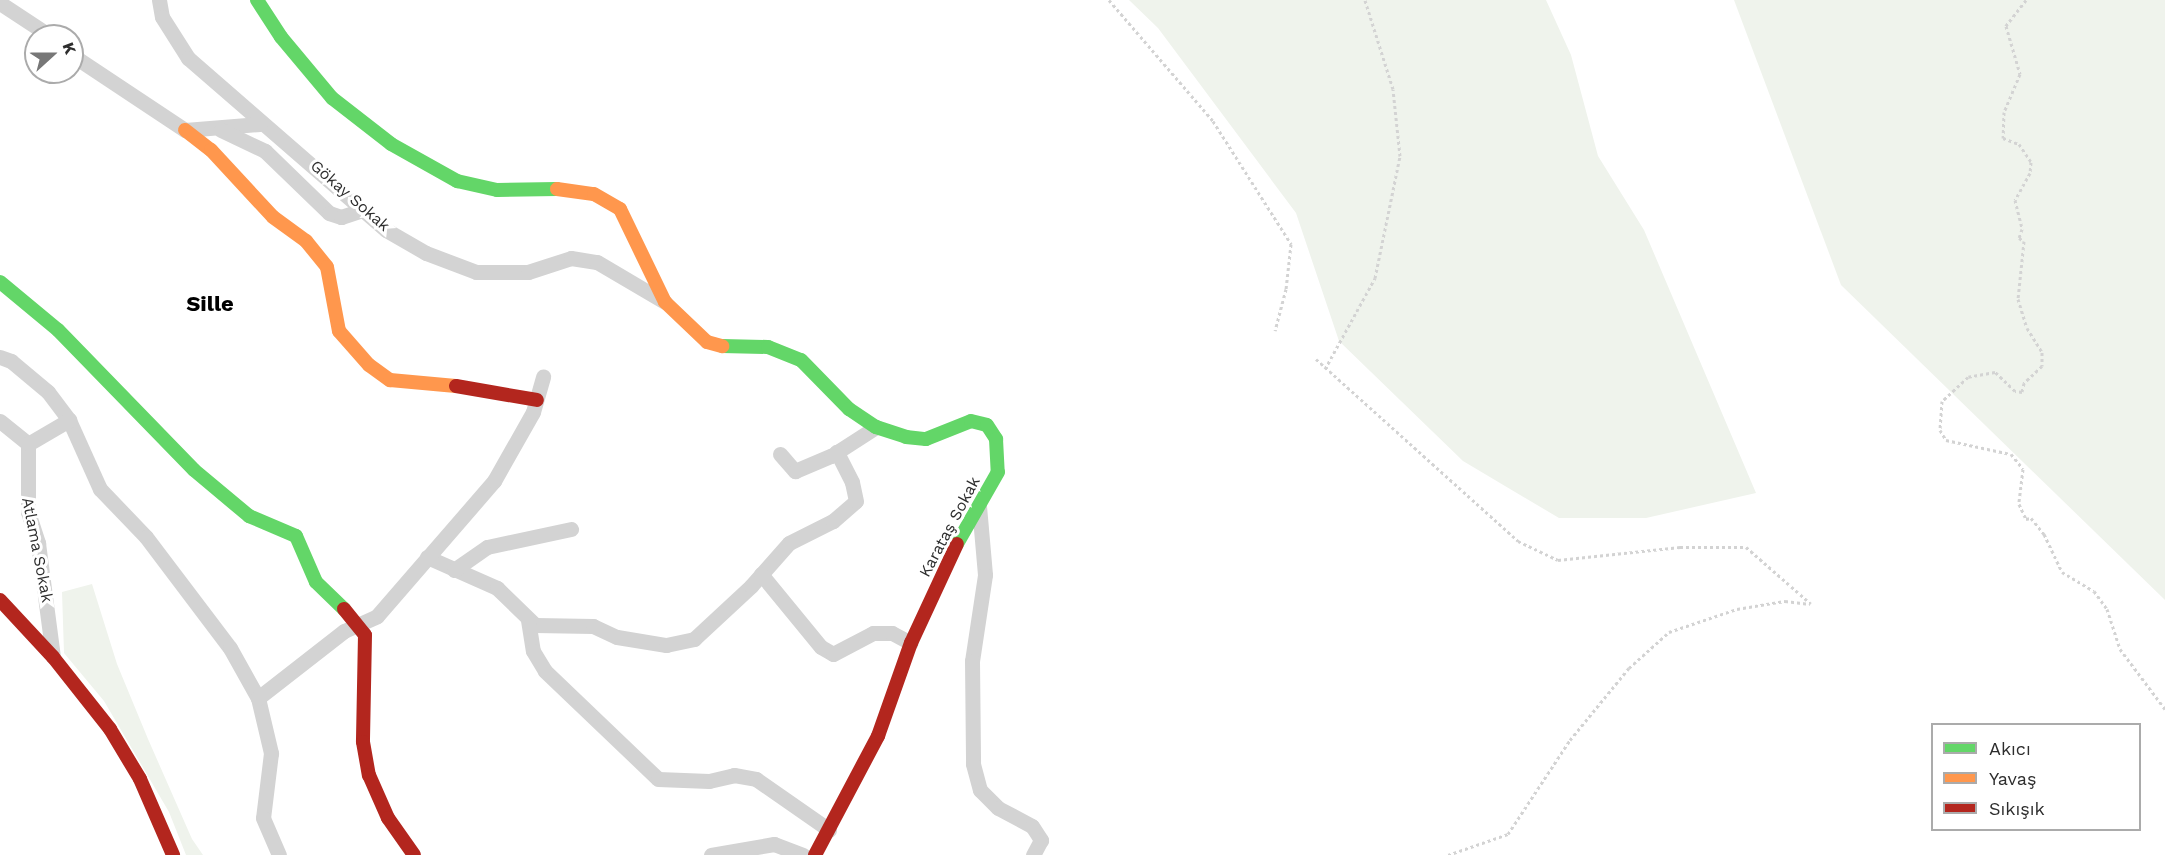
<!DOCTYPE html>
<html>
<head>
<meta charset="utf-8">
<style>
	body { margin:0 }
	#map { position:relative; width:2165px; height:855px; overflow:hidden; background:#fff; font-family:"Work Sans",sans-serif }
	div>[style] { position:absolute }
	.green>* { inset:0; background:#eff3ec }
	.path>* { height:3px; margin-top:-1.5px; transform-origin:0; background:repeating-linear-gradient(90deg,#d3d3d3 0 3px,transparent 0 6px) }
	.street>* { height:15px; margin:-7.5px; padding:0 7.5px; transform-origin:7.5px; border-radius:7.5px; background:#d3d3d3 }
	.fast>* { height:14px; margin:-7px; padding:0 7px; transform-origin:7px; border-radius:7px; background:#63d668 }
	.slow>* { height:14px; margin:-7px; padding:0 7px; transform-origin:7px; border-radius:7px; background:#ff974d }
	.jam>* { height:14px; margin:-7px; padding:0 7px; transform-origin:7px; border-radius:7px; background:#b3261e }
	span { translate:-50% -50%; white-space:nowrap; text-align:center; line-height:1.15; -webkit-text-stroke:6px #fff; paint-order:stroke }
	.street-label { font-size:16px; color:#2e2e2e }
	.district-label { font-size:22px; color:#000; font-weight:700 }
	.legend { position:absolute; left:1931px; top:723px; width:210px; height:108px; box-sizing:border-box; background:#fff; border:2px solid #ababab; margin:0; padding:8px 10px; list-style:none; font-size:18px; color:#2e2e2e }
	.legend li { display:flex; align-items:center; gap:12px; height:30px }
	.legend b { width:30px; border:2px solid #ababab }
	.north { position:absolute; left:24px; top:24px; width:60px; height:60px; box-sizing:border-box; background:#fff; border:2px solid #ababab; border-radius:50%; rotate:69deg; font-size:16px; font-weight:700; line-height:24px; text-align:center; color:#2e2e2e }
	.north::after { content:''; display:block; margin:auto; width:21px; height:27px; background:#777; clip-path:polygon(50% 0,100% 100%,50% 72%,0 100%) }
</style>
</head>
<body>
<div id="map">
	<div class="green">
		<div style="clip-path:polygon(1129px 0,1546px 0,1571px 55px,1598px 156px,1644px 230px,1756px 493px,1646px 518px,1559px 518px,1463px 461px,1339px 341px,1296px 213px,1158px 28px)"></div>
		<div style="clip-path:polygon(1734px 0,2165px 0,2165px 600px,1841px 285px)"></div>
		<div style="clip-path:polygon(92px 584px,117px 664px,148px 739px,192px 839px,203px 855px,186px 855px,169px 812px,104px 701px,64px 653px,62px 592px)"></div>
	</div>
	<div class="path">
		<div style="left:1109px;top:0;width:160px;rotate:49.3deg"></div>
		<div style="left:1213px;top:121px;width:146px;rotate:57.6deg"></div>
		<div style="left:1291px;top:244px;width:45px;rotate:96.3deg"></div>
		<div style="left:1286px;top:289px;width:43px;rotate:104.7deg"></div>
		<div style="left:2026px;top:0;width:33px;rotate:128deg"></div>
		<div style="left:2006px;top:26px;width:50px;rotate:73.7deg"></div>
		<div style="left:2020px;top:74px;width:41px;rotate:112.8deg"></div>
		<div style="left:2004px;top:112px;width:26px;rotate:92deg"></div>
		<div style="left:2003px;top:138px;width:17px;rotate:21deg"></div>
		<div style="left:2019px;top:144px;width:22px;rotate:56deg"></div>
		<div style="left:2031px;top:162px;width:11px;rotate:95deg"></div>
		<div style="left:2030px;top:173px;width:31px;rotate:119deg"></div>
		<div style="left:2015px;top:200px;width:30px;rotate:76deg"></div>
		<div style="left:2022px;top:229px;width:9px;rotate:108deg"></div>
		<div style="left:2019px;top:238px;width:6px;rotate:31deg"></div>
		<div style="left:2024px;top:241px;width:58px;rotate:95.9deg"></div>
		<div style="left:2018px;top:299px;width:30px;rotate:73deg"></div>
		<div style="left:2027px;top:328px;width:28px;rotate:58deg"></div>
		<div style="left:2042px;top:352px;width:14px;rotate:90deg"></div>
		<div style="left:2042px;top:366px;width:25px;rotate:137deg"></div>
		<div style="left:2024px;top:383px;width:9px;rotate:103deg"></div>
		<div style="left:2022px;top:392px;width:7px;rotate:-172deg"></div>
		<div style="left:2015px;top:391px;width:28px;rotate:-136deg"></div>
		<div style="left:1995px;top:372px;width:27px;rotate:170deg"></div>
		<div style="left:1968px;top:377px;width:35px;rotate:137deg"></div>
		<div style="left:1942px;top:401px;width:29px;rotate:94deg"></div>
		<div style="left:1940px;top:430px;width:12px;rotate:59deg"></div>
		<div style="left:1946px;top:440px;width:66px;rotate:12.2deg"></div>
		<div style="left:2011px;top:454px;width:19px;rotate:51deg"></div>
		<div style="left:2023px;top:469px;width:35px;rotate:97deg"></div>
		<div style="left:2019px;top:504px;width:17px;rotate:65deg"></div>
		<div style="left:2026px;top:519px;width:5px;rotate:-11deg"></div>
		<div style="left:2031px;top:518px;width:21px;rotate:51deg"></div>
		<div style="left:2044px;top:534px;width:42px;rotate:64.7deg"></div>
		<div style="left:2062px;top:572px;width:37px;rotate:31deg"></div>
		<div style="left:2094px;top:591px;width:22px;rotate:54deg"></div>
		<div style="left:2107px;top:609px;width:42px;rotate:72deg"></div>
		<div style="left:2120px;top:649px;width:75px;rotate:53.1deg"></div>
		<div style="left:1316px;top:359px;width:272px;rotate:42deg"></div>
		<div style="left:1518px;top:541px;width:44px;rotate:25.4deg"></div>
		<div style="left:1558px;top:560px;width:123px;rotate:-6.1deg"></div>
		<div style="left:1680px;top:547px;width:66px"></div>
		<div style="left:1746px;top:547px;width:86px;rotate:41.2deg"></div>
		<div style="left:1325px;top:369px;width:104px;rotate:-61.2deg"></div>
		<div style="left:1375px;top:278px;width:125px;rotate:-78.4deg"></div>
		<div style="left:1400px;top:156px;width:67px;rotate:-96deg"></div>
		<div style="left:1393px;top:89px;width:93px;rotate:-107.5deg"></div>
		<div style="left:1448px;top:855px;width:64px;rotate:-19.3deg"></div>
		<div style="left:1508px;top:834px;width:113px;rotate:-56.6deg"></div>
		<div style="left:1570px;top:740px;width:93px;rotate:-50.7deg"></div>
		<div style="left:1629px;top:668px;width:54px;rotate:-42deg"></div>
		<div style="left:1669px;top:632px;width:72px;rotate:-18.7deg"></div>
		<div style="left:1737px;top:609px;width:49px;rotate:-9.5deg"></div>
		<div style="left:1785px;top:601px;width:25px;rotate:7deg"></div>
	</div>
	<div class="street">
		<div style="left:159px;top:0;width:17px;rotate:80deg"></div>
		<div style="left:162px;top:17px;width:49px;rotate:57.6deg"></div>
		<div style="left:188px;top:58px;width:262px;rotate:41deg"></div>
		<div style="left:386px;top:230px;width:46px;rotate:29.9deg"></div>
		<div style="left:426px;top:253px;width:53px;rotate:20.8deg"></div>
		<div style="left:476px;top:272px;width:52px"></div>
		<div style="left:528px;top:272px;width:45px;rotate:-18deg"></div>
		<div style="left:571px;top:258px;width:26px;rotate:9deg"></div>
		<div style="left:597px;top:262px;width:79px;rotate:30.5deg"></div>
		<div style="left:0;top:3px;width:60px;rotate:33.4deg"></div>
		<div style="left:72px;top:55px;width:136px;rotate:33.6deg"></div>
		<div style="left:185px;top:130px;width:75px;rotate:-4.6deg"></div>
		<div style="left:221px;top:130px;width:49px;rotate:25.5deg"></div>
		<div style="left:265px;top:151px;width:89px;rotate:44.1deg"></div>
		<div style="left:329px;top:213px;width:13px;rotate:18deg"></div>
		<div style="left:341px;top:217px;width:23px;rotate:-18deg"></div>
		<div style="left:0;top:357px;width:12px;rotate:20deg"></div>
		<div style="left:11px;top:361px;width:48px;rotate:40deg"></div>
		<div style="left:48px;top:392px;width:35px;rotate:53deg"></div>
		<div style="left:69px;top:420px;width:76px;rotate:65.8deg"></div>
		<div style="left:100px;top:489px;width:66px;rotate:46.2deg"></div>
		<div style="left:146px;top:537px;width:139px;rotate:52.9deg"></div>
		<div style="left:230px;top:648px;width:57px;rotate:60.8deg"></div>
		<div style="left:258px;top:698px;width:57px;rotate:76.7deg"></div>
		<div style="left:271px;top:753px;width:65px;rotate:97deg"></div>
		<div style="left:263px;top:818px;width:40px;rotate:66.6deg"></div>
		<div style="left:0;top:421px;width:36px;rotate:39deg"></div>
		<div style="left:28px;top:444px;width:68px;rotate:90deg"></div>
		<div style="left:28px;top:512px;width:33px;rotate:72deg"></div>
		<div style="left:38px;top:543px;width:115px;rotate:82.5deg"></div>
		<div style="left:28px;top:444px;width:48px;rotate:-30.3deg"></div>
		<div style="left:780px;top:454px;width:23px;rotate:49deg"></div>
		<div style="left:795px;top:471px;width:39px;rotate:-23deg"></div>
		<div style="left:831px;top:456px;width:54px;rotate:-32.8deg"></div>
		<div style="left:979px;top:506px;width:69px;rotate:85deg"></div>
		<div style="left:985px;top:575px;width:87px;rotate:98.6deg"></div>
		<div style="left:972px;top:661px;width:103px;rotate:89.4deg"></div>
		<div style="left:973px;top:764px;width:27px;rotate:75deg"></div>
		<div style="left:980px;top:790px;width:25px;rotate:45deg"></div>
		<div style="left:998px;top:808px;width:38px;rotate:28deg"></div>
		<div style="left:1032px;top:826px;width:17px;rotate:57deg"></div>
		<div style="left:1041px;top:840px;width:17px;rotate:118deg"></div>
		<div style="left:427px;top:557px;width:77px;rotate:23.9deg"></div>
		<div style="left:497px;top:588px;width:53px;rotate:44.2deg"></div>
		<div style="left:535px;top:625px;width:58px;rotate:1deg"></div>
		<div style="left:593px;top:626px;width:26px;rotate:25deg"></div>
		<div style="left:617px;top:637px;width:50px;rotate:9.3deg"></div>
		<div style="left:666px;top:645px;width:29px;rotate:-12deg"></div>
		<div style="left:694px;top:639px;width:78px;rotate:-42.9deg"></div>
		<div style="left:751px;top:586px;width:57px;rotate:-48.5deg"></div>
		<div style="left:789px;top:543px;width:49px;rotate:-26.6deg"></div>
		<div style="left:833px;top:521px;width:30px;rotate:-41deg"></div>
		<div style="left:856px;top:501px;width:19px;rotate:-102deg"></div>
		<div style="left:852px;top:482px;width:34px;rotate:-117deg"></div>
		<div style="left:454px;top:570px;width:40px;rotate:-34.9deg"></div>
		<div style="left:487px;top:547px;width:86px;rotate:-12.1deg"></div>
		<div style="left:761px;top:574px;width:94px;rotate:50.6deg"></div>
		<div style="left:821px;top:647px;width:14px;rotate:30deg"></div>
		<div style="left:833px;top:654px;width:45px;rotate:-27.7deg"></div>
		<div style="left:873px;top:633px;width:19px"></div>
		<div style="left:892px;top:633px;width:21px;rotate:28deg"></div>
		<div style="left:528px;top:620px;width:31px;rotate:81deg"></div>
		<div style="left:533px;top:651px;width:23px;rotate:59deg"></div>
		<div style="left:545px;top:671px;width:156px;rotate:43.7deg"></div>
		<div style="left:658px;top:779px;width:51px;rotate:2.2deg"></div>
		<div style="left:709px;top:781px;width:26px;rotate:-13deg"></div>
		<div style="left:734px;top:775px;width:22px;rotate:10deg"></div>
		<div style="left:756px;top:779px;width:89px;rotate:34.9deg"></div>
		<div style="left:258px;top:698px;width:109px;rotate:-37.9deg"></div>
		<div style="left:344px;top:631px;width:36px;rotate:-24deg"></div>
		<div style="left:377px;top:616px;width:179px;rotate:-49.1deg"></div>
		<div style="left:494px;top:481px;width:79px;rotate:-60.5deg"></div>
		<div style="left:533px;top:412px;width:37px;rotate:-74deg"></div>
		<div style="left:711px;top:855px;width:64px;rotate:-9.9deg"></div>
		<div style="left:774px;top:844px;width:31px;rotate:21deg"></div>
	</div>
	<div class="fast">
		<div style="left:257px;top:0;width:44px;rotate:57deg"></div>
		<div style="left:281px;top:37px;width:80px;rotate:50.1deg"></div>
		<div style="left:332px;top:98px;width:75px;rotate:37.9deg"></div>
		<div style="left:391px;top:144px;width:76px;rotate:29.3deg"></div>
		<div style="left:457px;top:181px;width:41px;rotate:12.7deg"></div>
		<div style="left:497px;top:190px;width:60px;rotate:-1deg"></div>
		<div style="left:0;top:282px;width:75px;rotate:39.6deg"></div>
		<div style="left:58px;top:330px;width:195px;rotate:45.8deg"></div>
		<div style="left:194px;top:470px;width:72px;rotate:39.9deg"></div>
		<div style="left:249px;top:516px;width:51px;rotate:23.1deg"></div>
		<div style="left:296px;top:536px;width:50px;rotate:66.5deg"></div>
		<div style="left:316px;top:582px;width:39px;rotate:44deg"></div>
		<div style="left:722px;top:346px;width:46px;rotate:1.2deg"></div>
		<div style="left:768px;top:347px;width:35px;rotate:22deg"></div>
		<div style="left:801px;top:360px;width:69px;rotate:45.6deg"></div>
		<div style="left:849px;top:409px;width:32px;rotate:34deg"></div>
		<div style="left:876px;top:427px;width:32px;rotate:18deg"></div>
		<div style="left:906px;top:437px;width:20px;rotate:6deg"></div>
		<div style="left:926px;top:439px;width:48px;rotate:-21.8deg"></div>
		<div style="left:971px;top:421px;width:16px;rotate:14deg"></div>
		<div style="left:987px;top:425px;width:17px;rotate:57deg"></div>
		<div style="left:996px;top:439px;width:33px;rotate:87deg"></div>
		<div style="left:998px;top:472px;width:83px;rotate:119.7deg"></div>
	</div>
	<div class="slow">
		<div style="left:185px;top:130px;width:33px;rotate:38deg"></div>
		<div style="left:211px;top:150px;width:91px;rotate:47.2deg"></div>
		<div style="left:273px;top:217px;width:41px;rotate:36deg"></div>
		<div style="left:306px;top:241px;width:33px;rotate:51deg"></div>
		<div style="left:327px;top:267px;width:65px;rotate:79.4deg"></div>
		<div style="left:339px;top:331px;width:45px;rotate:48.6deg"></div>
		<div style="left:369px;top:365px;width:26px;rotate:36deg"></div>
		<div style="left:390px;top:380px;width:66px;rotate:5.2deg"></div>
		<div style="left:557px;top:189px;width:37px;rotate:8deg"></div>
		<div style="left:594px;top:194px;width:30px;rotate:30deg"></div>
		<div style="left:620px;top:209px;width:103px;rotate:64.2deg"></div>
		<div style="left:665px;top:302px;width:58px;rotate:43.6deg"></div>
		<div style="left:707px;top:342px;width:16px;rotate:15deg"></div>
	</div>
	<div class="jam">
		<div style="left:456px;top:386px;width:82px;rotate:9.8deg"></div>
		<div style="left:0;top:600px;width:78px;rotate:47.1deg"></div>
		<div style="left:53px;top:657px;width:92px;rotate:51.6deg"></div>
		<div style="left:110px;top:729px;width:58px;rotate:59deg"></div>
		<div style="left:140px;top:779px;width:83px;rotate:66.5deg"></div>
		<div style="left:344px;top:609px;width:33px;rotate:51deg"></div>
		<div style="left:365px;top:635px;width:107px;rotate:91.1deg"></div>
		<div style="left:363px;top:742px;width:34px;rotate:80deg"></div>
		<div style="left:369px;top:775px;width:47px;rotate:66.2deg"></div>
		<div style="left:388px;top:818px;width:45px;rotate:54.9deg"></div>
		<div style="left:815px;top:855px;width:135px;rotate:-62.1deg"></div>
		<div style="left:878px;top:736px;width:99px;rotate:-70.5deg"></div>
		<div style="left:911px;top:643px;width:109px;rotate:-65.1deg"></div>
	</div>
	<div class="street-label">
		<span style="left:350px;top:196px;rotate:41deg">Gökay Sokak</span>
		<span style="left:950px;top:527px;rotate:-62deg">Karataş Sokak</span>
		<span style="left:37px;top:550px;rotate:79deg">Atlama Sokak</span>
	</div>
	<div class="district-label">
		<span style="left:210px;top:304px">Sille</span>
	</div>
	<ul class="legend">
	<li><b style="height:8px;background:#63d668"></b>Akıcı</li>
	<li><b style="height:8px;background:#ff974d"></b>Yavaş</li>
	<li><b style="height:8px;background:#b3261e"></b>Sıkışık</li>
	</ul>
	<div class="north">K</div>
</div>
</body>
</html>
